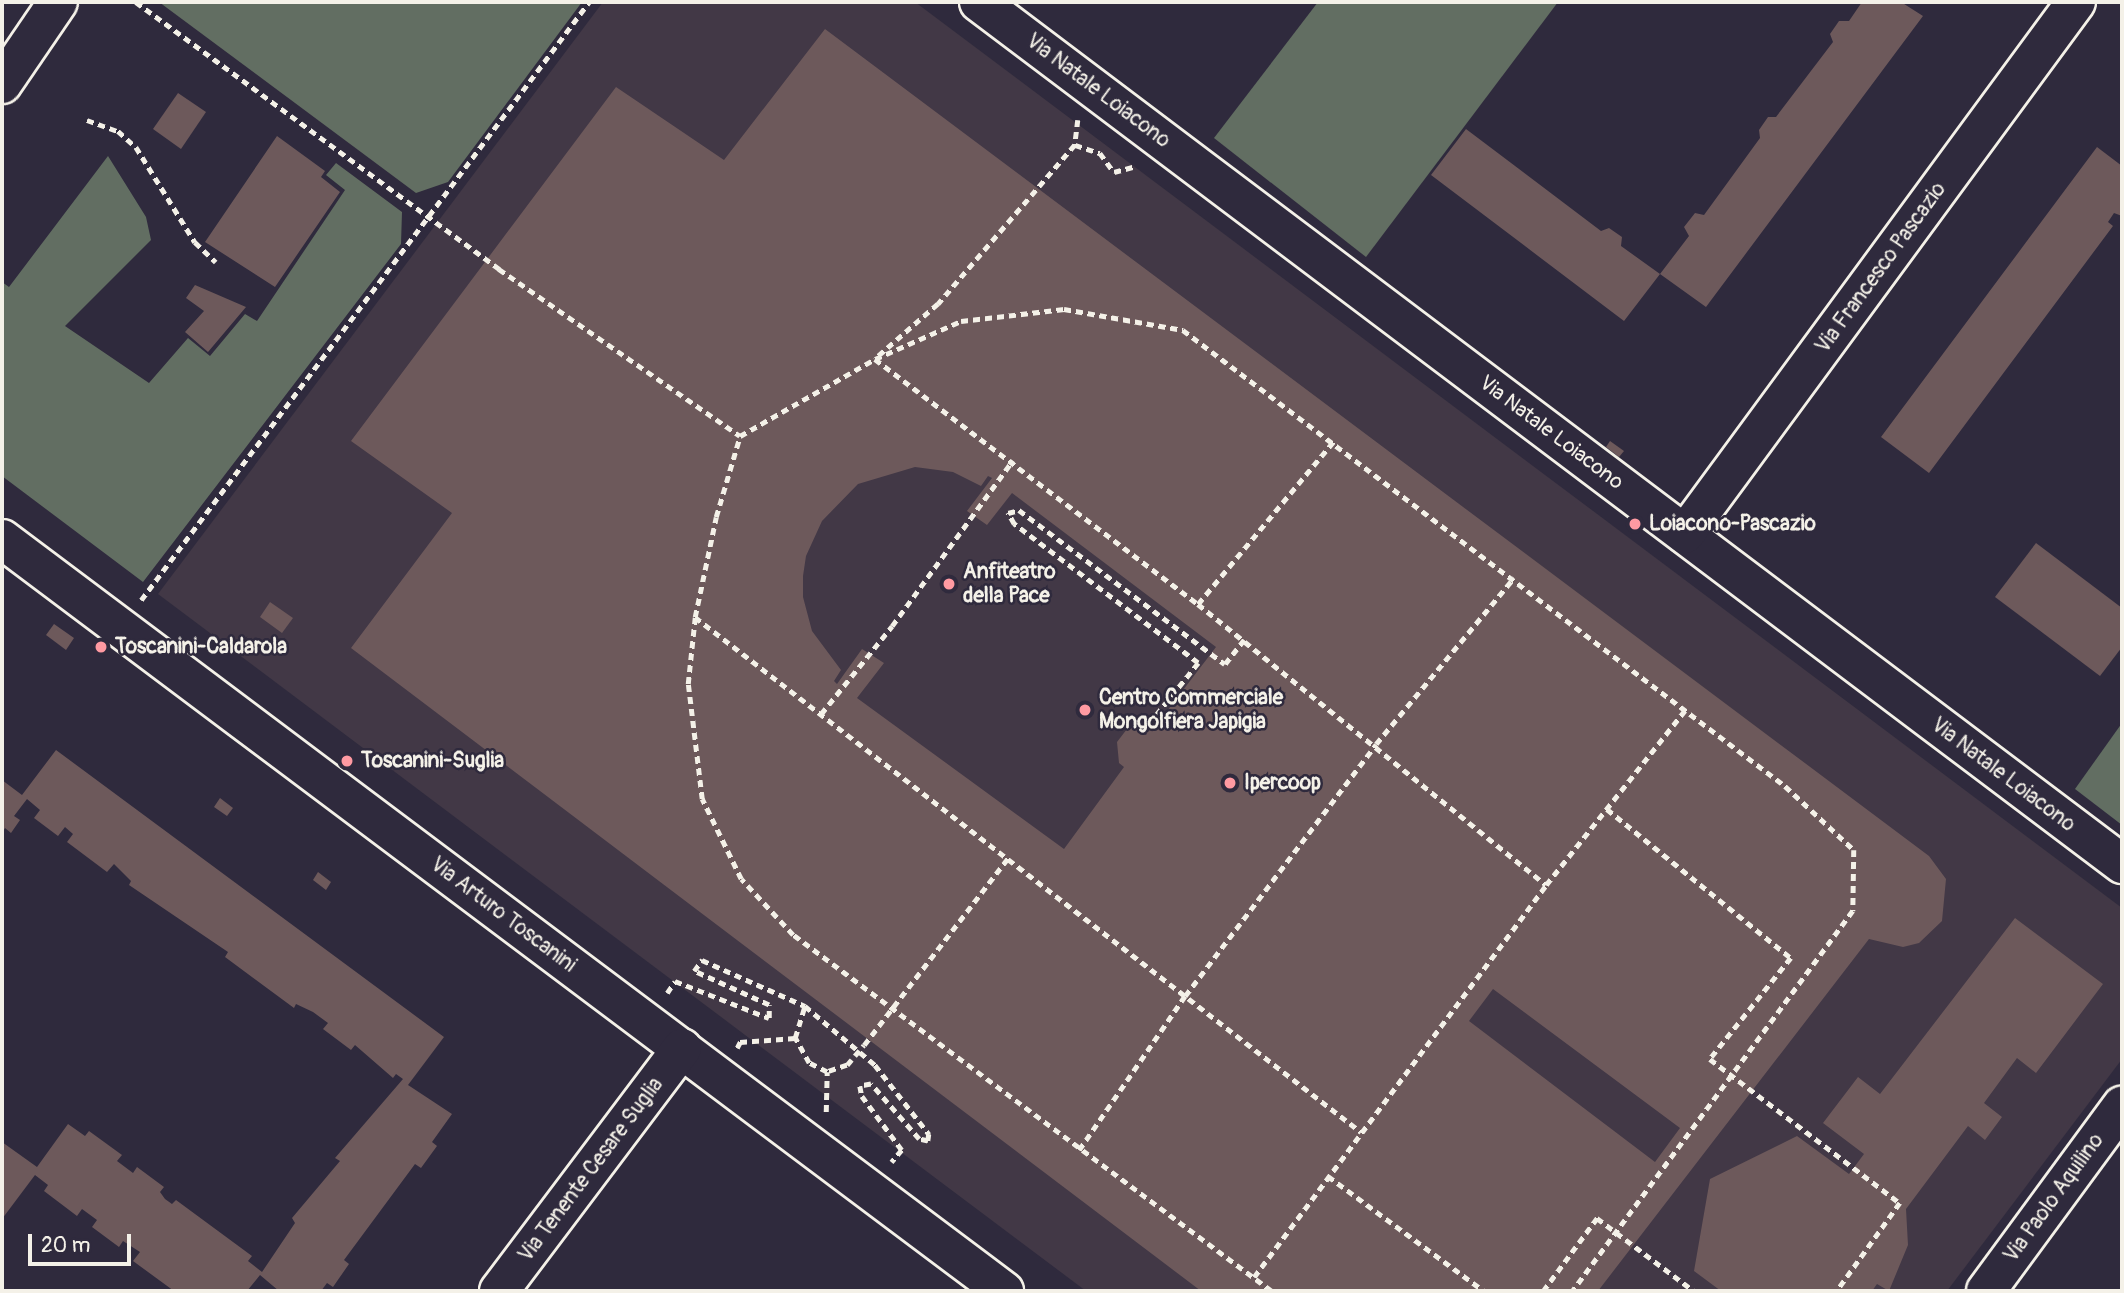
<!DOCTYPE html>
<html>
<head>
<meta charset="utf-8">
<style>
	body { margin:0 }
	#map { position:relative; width:2124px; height:1293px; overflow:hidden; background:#2f2a3d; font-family:Pangolin,sans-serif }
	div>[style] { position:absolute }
	.built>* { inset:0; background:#423846 }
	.green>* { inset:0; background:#626e62 }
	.building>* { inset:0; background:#6d595b }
	.path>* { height:4.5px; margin-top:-2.25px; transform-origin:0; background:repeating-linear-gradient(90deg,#f4f1e8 0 7px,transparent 0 12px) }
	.roads { filter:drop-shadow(2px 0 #f4f1e8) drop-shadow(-2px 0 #f4f1e8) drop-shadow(0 2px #f4f1e8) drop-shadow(0 -2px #f4f1e8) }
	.street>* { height:38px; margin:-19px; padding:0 19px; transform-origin:19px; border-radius:19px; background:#2f2a3d }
	.secondary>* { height:38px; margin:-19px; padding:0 19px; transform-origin:19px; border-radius:19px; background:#2f2a3d }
	.path-bridge>* { height:4.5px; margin-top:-2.25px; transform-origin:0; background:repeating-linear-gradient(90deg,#f4f1e8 0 7px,transparent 0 12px) }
	.dots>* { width:19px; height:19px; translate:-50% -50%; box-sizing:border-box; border:4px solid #2f2a3d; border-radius:50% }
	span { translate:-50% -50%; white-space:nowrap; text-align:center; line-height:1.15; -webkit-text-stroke:5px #2f2a3d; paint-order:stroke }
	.street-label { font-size:21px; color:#f4f1e8 }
	.poi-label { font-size:21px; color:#f4f1e8; font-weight:700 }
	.left { translate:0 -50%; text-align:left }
	.frame { position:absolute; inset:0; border:4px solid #f4f1e8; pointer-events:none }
	.scale { position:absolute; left:28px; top:1234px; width:103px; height:32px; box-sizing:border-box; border:4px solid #f4f1e8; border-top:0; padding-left:9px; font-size:21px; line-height:24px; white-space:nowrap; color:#f4f1e8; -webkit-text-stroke:5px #2f2a3d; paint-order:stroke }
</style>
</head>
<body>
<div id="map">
	<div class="built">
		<div style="clip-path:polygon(603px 2px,915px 2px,2122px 908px,2122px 1059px,1947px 1291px,1086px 1291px,158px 594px)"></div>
	</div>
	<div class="green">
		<div style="clip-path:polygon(159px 2px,582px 2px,448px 182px,416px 193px)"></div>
		<div style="clip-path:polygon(1318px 2px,1558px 2px,1366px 257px,1214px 138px)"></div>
		<div style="clip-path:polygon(108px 156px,146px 217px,151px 240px,65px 326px,149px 383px,188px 338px,210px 356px,245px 314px,257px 321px,345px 190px,326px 175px,336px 163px,402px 212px,401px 244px,143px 582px,2px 476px,2px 282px,9px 287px)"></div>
		<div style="clip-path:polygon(2122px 723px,2122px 825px,2075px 789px)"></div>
	</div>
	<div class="building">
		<div style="clip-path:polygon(1862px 2px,1901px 2px,1923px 16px,1706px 307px,1660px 274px,1689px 236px,1684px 227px,1695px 213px,1704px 215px,1760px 138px,1759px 130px,1768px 117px,1776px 117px,1833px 42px,1830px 34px,1839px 21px,1849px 21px)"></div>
		<div style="clip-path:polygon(evenodd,825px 29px,1929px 856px,1946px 879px,1942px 921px,1919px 943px,1903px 947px,1869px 939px,1598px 1291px,1201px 1291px,351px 648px,452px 513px,351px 441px,616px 87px,724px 160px,825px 29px,915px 467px,953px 472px,981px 486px,988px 476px,992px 478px,967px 511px,987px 525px,1012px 493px,1216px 647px,1154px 728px,1148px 723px,1127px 729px,1117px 742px,1119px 763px,1124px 767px,1064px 849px,857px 698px,884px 663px,862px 649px,837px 684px,834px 681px,841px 670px,812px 631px,803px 597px,803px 576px,806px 556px,822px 521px,858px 484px,915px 467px,825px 29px,1493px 989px,1680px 1128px,1655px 1162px,1469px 1021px,1493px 989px)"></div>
		<div style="clip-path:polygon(178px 93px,206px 112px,181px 149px,153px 129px)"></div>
		<div style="clip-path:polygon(1466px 129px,1601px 231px,1609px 228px,1622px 237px,1621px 246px,1660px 274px,1624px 321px,1431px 175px)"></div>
		<div style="clip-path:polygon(277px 136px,325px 171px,321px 177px,340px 192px,275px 287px,205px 242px)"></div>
		<div style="clip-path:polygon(2097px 147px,2122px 166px,2122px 216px,2114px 213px,2108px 222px,2113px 226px,1929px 473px,1881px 437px)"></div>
		<div style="clip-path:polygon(195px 285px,246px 307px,208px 352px,185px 332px,204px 311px,186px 298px)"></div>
		<div style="clip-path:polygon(1610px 441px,1624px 451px,1619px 457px,1606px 447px)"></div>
		<div style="clip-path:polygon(2036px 543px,2122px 608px,2122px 647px,2100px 676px,1995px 597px)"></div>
		<div style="clip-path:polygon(270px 602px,293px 618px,282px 633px,260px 617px)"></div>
		<div style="clip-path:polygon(54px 624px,74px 638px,66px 650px,46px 635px)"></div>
		<div style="clip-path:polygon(56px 750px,444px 1037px,408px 1085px,452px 1114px,432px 1142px,437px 1146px,421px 1168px,415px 1164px,344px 1260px,349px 1264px,333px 1287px,327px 1283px,321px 1291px,279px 1291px,260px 1275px,247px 1291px,174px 1291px,133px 1261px,140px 1252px,123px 1241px,119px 1247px,92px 1227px,97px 1220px,82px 1209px,77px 1216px,44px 1191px,48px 1185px,35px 1175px,2px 1219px,2px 1142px,37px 1167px,68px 1124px,85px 1136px,89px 1131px,122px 1155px,117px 1161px,133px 1173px,137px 1167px,164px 1187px,160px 1192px,165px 1199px,172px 1204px,176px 1200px,252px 1256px,248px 1261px,262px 1272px,295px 1223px,292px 1218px,340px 1161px,335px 1158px,403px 1079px,396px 1074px,393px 1078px,355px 1045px,351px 1050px,323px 1029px,328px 1023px,313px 1012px,296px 1004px,294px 1008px,225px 957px,228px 952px,129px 885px,131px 881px,114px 864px,107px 872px,67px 842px,73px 834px,65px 827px,58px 836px,34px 818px,40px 810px,27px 799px,14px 816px,20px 820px,11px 833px,5px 828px,2px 833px,2px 780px,22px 795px)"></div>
		<div style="clip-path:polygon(220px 798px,233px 808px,227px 816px,214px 807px)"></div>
		<div style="clip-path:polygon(318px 872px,331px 882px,326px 890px,313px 880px)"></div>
		<div style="clip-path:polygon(2015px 918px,2103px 984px,2036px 1073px,2017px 1058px,1984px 1103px,2002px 1117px,1985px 1140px,1968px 1126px,1906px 1209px,1908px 1245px,1889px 1291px,1877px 1284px,1872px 1291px,1721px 1291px,1694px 1271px,1710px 1179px,1797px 1136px,1849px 1174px,1864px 1154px,1823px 1123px,1858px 1077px,1880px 1094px)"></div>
	</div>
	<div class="path">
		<div style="left:136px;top:2px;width:451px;rotate:36.3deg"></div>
		<div style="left:499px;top:269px;width:293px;rotate:34.7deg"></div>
		<div style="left:87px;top:120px;width:33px;rotate:20deg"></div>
		<div style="left:118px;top:131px;width:24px;rotate:42deg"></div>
		<div style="left:136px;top:147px;width:112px;rotate:58.2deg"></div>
		<div style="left:195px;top:242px;width:29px;rotate:44deg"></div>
		<div style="left:1078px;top:120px;width:25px;rotate:97deg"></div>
		<div style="left:1075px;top:145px;width:210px;rotate:130.7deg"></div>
		<div style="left:938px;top:304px;width:84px;rotate:138.9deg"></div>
		<div style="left:875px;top:359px;width:405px;rotate:37.2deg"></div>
		<div style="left:1198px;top:604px;width:447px;rotate:38.9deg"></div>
		<div style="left:1075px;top:145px;width:26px;rotate:18deg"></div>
		<div style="left:1100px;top:153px;width:24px;rotate:54deg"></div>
		<div style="left:1114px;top:172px;width:23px;rotate:-15deg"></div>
		<div style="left:141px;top:600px;width:747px;rotate:-53.16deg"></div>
		<div style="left:1198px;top:604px;width:212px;rotate:-50.2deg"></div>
		<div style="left:695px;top:617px;width:842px;rotate:37.71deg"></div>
		<div style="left:821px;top:714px;width:113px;rotate:-51.1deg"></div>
		<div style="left:892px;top:626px;width:205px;rotate:-53.9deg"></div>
		<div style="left:1156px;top:715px;width:67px;rotate:-51.1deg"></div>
		<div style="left:1198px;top:663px;width:231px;rotate:-142.9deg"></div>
		<div style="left:1014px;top:524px;width:13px;rotate:-119deg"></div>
		<div style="left:1008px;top:513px;width:11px;rotate:-15deg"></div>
		<div style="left:1019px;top:510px;width:257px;rotate:36.8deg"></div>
		<div style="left:1225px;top:664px;width:31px;rotate:-52deg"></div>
		<div style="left:1607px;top:809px;width:237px;rotate:39deg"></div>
		<div style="left:1791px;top:958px;width:129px;rotate:128.7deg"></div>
		<div style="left:1710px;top:1059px;width:238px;rotate:37.2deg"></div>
		<div style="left:1900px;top:1203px;width:108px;rotate:125.6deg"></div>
		<div style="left:667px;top:993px;width:14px;rotate:-56deg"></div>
		<div style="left:675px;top:981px;width:101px;rotate:21.5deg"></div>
		<div style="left:769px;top:1018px;width:13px;rotate:-90deg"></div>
		<div style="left:769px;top:1005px;width:82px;rotate:-155.6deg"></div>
		<div style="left:694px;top:971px;width:14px;rotate:-54deg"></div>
		<div style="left:702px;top:960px;width:113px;rotate:24.1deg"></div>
		<div style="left:864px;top:1045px;width:236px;rotate:-52.4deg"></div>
		<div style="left:737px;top:1048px;width:7px;rotate:-63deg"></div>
		<div style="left:740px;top:1042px;width:55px;rotate:-4.2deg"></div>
		<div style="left:847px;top:1065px;width:21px;rotate:161deg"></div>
		<div style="left:827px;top:1072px;width:20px;rotate:-153deg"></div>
		<div style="left:809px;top:1063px;width:29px;rotate:-119deg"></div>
		<div style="left:795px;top:1038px;width:34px;rotate:-73deg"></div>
		<div style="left:805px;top:1006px;width:92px;rotate:40.1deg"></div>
		<div style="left:875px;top:1065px;width:88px;rotate:52deg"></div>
		<div style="left:929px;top:1134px;width:7px;rotate:98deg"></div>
		<div style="left:928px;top:1141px;width:9px;rotate:-167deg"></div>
		<div style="left:919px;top:1139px;width:73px;rotate:-131.1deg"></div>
		<div style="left:871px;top:1084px;width:11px;rotate:170deg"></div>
		<div style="left:860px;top:1086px;width:10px;rotate:79deg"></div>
		<div style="left:862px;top:1096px;width:67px;rotate:53.5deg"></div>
		<div style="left:902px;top:1150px;width:16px;rotate:130deg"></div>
		<div style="left:826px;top:1112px;width:40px;rotate:-88.6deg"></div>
		<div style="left:1079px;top:1150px;width:187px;rotate:-55.5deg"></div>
		<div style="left:1185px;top:996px;width:316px;rotate:-52.8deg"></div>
		<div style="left:1376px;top:744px;width:216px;rotate:-50.3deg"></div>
		<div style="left:1328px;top:1176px;width:194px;rotate:36.4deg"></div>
		<div style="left:1254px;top:1277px;width:489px;rotate:-53.3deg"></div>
		<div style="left:1546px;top:885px;width:223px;rotate:-51.5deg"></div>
		<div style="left:1271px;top:1291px;width:596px;rotate:-143.32deg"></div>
		<div style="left:793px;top:935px;width:76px;rotate:-132.9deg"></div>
		<div style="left:741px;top:879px;width:89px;rotate:-116deg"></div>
		<div style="left:702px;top:799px;width:116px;rotate:-96.9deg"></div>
		<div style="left:688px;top:684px;width:67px;rotate:-84deg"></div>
		<div style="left:695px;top:617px;width:102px;rotate:-78.1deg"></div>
		<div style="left:716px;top:517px;width:84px;rotate:-73.5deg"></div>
		<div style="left:740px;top:436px;width:155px;rotate:-29.7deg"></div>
		<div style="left:875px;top:359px;width:94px;rotate:-23.8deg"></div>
		<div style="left:961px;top:321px;width:104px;rotate:-6.6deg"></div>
		<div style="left:1064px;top:309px;width:121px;rotate:10deg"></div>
		<div style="left:1183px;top:330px;width:755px;rotate:37.14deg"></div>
		<div style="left:1785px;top:786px;width:94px;rotate:42.8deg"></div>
		<div style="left:1854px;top:850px;width:61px;rotate:90.9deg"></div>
		<div style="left:1853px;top:911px;width:472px;rotate:126.4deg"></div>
		<div style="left:1543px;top:1291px;width:91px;rotate:-53.5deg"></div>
		<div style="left:1597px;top:1218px;width:121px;rotate:37deg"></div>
	</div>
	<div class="roads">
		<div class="street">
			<div style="left:979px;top:2px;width:1432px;rotate:37.02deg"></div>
			<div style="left:1685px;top:534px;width:660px;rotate:-53.69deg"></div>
			<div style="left:2px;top:539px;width:1253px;rotate:36.89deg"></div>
			<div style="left:499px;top:1291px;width:304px;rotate:-53deg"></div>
			<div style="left:1986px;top:1291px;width:230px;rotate:-53.7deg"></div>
		</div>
		<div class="secondary">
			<div style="left:2px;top:84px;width:99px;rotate:-55.7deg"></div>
		</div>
	</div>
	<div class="path-bridge">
		<div style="left:847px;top:1065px;width:26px;rotate:-50deg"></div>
	</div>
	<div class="dots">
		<div style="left:1635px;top:524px;background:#ff9aa2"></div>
		<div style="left:949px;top:584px;background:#ff9aa2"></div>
		<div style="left:101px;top:647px;background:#ff9aa2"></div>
		<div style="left:1085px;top:710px;background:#ff9aa2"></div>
		<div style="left:347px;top:761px;background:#ff9aa2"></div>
		<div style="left:1230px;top:783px;background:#ff9aa2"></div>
	</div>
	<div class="street-label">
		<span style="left:1098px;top:91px;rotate:37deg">Via Natale Loiacono</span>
		<span style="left:1881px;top:268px;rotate:-54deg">Via Francesco Pascazio</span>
		<span style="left:1551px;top:433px;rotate:37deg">Via Natale Loiacono</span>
		<span style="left:2003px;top:775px;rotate:37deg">Via Natale Loiacono</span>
		<span style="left:503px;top:915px;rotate:37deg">Via Arturo Toscanini</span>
		<span style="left:591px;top:1170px;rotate:-53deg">Via Tenente Cesare Suglia</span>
		<span style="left:2054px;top:1198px;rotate:-54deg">Via Paolo Aquilino</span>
	</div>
	<div class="poi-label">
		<span class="left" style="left:1649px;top:524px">Loiacono-Pascazio</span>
		<span class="left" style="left:963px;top:584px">Anfiteatro<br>della Pace</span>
		<span class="left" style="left:115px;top:647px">Toscanini-Caldarola</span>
		<span class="left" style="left:1099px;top:710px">Centro Commerciale<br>Mongolfiera Japigia</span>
		<span class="left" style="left:361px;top:761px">Toscanini-Suglia</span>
		<span class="left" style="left:1244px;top:783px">Ipercoop</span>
	</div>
	<div class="frame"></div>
	<div class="scale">20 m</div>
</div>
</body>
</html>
